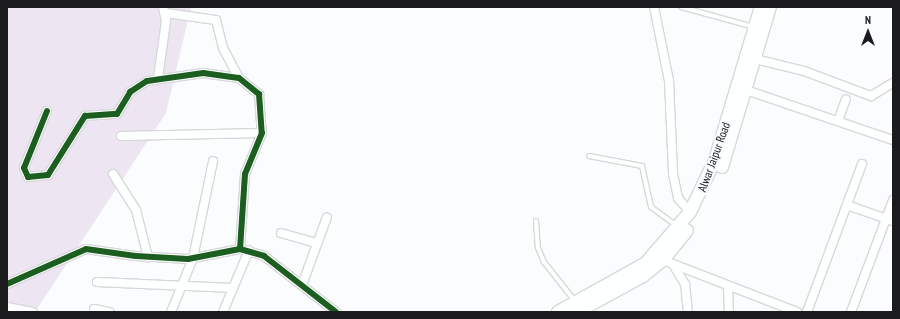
<!DOCTYPE html>
<html>
<head>
<meta charset="utf-8">
<style>
	body { margin:0 }
	#map { position:relative; width:900px; height:319px; overflow:hidden; background:#fbfcfe; font-family:"PT Sans Narrow",sans-serif }
	div>[style] { position:absolute }
	.green>* { inset:0; background:#ede5f2 }
	.roads { filter:drop-shadow(1px 0 #d7d8d9) drop-shadow(-1px 0 #d7d8d9) drop-shadow(0 1px #d7d8d9) drop-shadow(0 -1px #d7d8d9) }
	.service>* { height:4px; margin:-2px; padding:0 2px; transform-origin:2px; border-radius:2px; background:#feffff }
	.minor>* { height:8px; margin:-4px; padding:0 4px; transform-origin:4px; border-radius:4px; background:#feffff }
	.secondary>* { height:12px; margin:-6px; padding:0 6px; transform-origin:6px; border-radius:6px; background:#feffff }
	.cycleway>* { height:6px; margin:-3px; padding:0 3px; transform-origin:3px; border-radius:3px; background:#1b5e20 }
	span { translate:-50% -50%; white-space:nowrap; text-align:center; line-height:1.15; -webkit-text-stroke:4px #fafbff; paint-order:stroke }
	.street-label { font-size:12px; color:#1b1b1d }
	.frame { position:absolute; inset:0; border:8px solid #1b1b1d; pointer-events:none }
	.north { position:absolute; left:848px; top:12px; width:40px; height:40px; -webkit-text-stroke:3px #fafbff; paint-order:stroke; rotate:0deg; font-size:11px; font-weight:700; line-height:16px; text-align:center; color:#1b1b1d }
	.north::after { content:''; display:block; margin:auto; width:14px; height:18px; background:#1b1b1d; clip-path:polygon(50% 0,100% 100%,50% 72%,0 100%) }
</style>
</head>
<body>
<div id="map">
	<div class="green">
		<div style="clip-path:polygon(7px 7px,191px 7px,166px 113px,35px 312px,7px 312px)"></div>
	</div>
	<div class="roads">
		<div class="service">
			<div style="left:681px;top:7px;width:76px;rotate:15.3deg"></div>
			<div style="left:589px;top:156px;width:54px;rotate:10.7deg"></div>
			<div style="left:642px;top:166px;width:42px;rotate:77.6deg"></div>
			<div style="left:651px;top:207px;width:32px;rotate:36deg"></div>
			<div style="left:536px;top:221px;width:27px;rotate:86deg"></div>
			<div style="left:538px;top:248px;width:15px;rotate:67deg"></div>
			<div style="left:544px;top:262px;width:50px;rotate:51.5deg"></div>
		</div>
		<div class="minor">
			<div style="left:654px;top:7px;width:76px;rotate:78.5deg"></div>
			<div style="left:669px;top:81px;width:93px;rotate:87.5deg"></div>
			<div style="left:673px;top:174px;width:25px;rotate:78deg"></div>
			<div style="left:678px;top:198px;width:18px;rotate:49deg"></div>
			<div style="left:166px;top:13px;width:50px;rotate:8deg"></div>
			<div style="left:216px;top:20px;width:29px;rotate:76deg"></div>
			<div style="left:223px;top:48px;width:34px;rotate:62deg"></div>
			<div style="left:755px;top:59px;width:50px;rotate:13.8deg"></div>
			<div style="left:804px;top:71px;width:72px;rotate:20.5deg"></div>
			<div style="left:871px;top:96px;width:26px;rotate:-31deg"></div>
			<div style="left:158px;top:78px;width:58px;rotate:-82deg"></div>
			<div style="left:166px;top:21px;width:14px;rotate:-102deg"></div>
			<div style="left:746px;top:90px;width:155px;rotate:18.8deg"></div>
			<div style="left:47px;top:111px;width:61px;rotate:112deg"></div>
			<div style="left:24px;top:168px;width:10px;rotate:66deg"></div>
			<div style="left:28px;top:177px;width:20px;rotate:-6deg"></div>
			<div style="left:48px;top:175px;width:70px;rotate:-57.9deg"></div>
			<div style="left:85px;top:116px;width:32px;rotate:-4deg"></div>
			<div style="left:117px;top:114px;width:26px;rotate:-59deg"></div>
			<div style="left:130px;top:92px;width:20px;rotate:-33deg"></div>
			<div style="left:147px;top:81px;width:57px;rotate:-8.1deg"></div>
			<div style="left:203px;top:73px;width:36px;rotate:8deg"></div>
			<div style="left:239px;top:78px;width:26px;rotate:39deg"></div>
			<div style="left:259px;top:94px;width:39px;rotate:86deg"></div>
			<div style="left:262px;top:133px;width:44px;rotate:112.5deg"></div>
			<div style="left:245px;top:174px;width:75px;rotate:93.8deg"></div>
			<div style="left:838px;top:121px;width:23px;rotate:-70deg"></div>
			<div style="left:121px;top:136px;width:141px;rotate:-1.2deg"></div>
			<div style="left:113px;top:174px;width:43px;rotate:57.4deg"></div>
			<div style="left:136px;top:210px;width:49px;rotate:75.7deg"></div>
			<div style="left:847px;top:205px;width:49px;rotate:19.2deg"></div>
			<div style="left:281px;top:233px;width:37px;rotate:16deg"></div>
			<div style="left:660px;top:259px;width:147px;rotate:21.1deg"></div>
			<div style="left:675px;top:268px;width:19px;rotate:58deg"></div>
			<div style="left:685px;top:284px;width:28px;rotate:84deg"></div>
			<div style="left:97px;top:282px;width:136px;rotate:2.5deg"></div>
			<div style="left:7px;top:284px;width:86px;rotate:-23.9deg"></div>
			<div style="left:86px;top:249px;width:50px;rotate:8deg"></div>
			<div style="left:136px;top:256px;width:52px;rotate:3.3deg"></div>
			<div style="left:188px;top:259px;width:53px;rotate:-10.9deg"></div>
			<div style="left:240px;top:249px;width:25px;rotate:16deg"></div>
			<div style="left:264px;top:256px;width:91px;rotate:37.9deg"></div>
			<div style="left:302px;top:285px;width:72px;rotate:-69.8deg"></div>
			<div style="left:728px;top:287px;width:25px;rotate:88deg"></div>
			<div style="left:7px;top:307px;width:26px;rotate:11deg"></div>
			<div style="left:94px;top:309px;width:16px;rotate:11deg"></div>
			<div style="left:171px;top:312px;width:58px;rotate:-67.8deg"></div>
			<div style="left:193px;top:258px;width:99px;rotate:-78.3deg"></div>
			<div style="left:223px;top:312px;width:67px;rotate:-67.2deg"></div>
			<div style="left:807px;top:312px;width:158px;rotate:-69.6deg"></div>
			<div style="left:851px;top:312px;width:120px;rotate:-69.4deg"></div>
		</div>
		<div class="secondary">
			<div style="left:722px;top:167px;width:167px;rotate:-73.3deg"></div>
			<div style="left:558px;top:312px;width:101px;rotate:-29.1deg"></div>
			<div style="left:646px;top:263px;width:67px;rotate:-49.2deg"></div>
			<div style="left:690px;top:212px;width:58px;rotate:-64.3deg"></div>
			<div style="left:715px;top:160px;width:160px;rotate:-73.3deg"></div>
			<div style="left:577px;top:312px;width:75px;rotate:-28.6deg"></div>
			<div style="left:643px;top:276px;width:26px;rotate:-39deg"></div>
			<div style="left:663px;top:260px;width:38px;rotate:-51deg"></div>
		</div>
	</div>
	<div class="cycleway">
		<div style="left:47px;top:111px;width:61px;rotate:112deg"></div>
		<div style="left:24px;top:168px;width:10px;rotate:66deg"></div>
		<div style="left:28px;top:177px;width:20px;rotate:-6deg"></div>
		<div style="left:48px;top:175px;width:70px;rotate:-57.9deg"></div>
		<div style="left:85px;top:116px;width:32px;rotate:-4deg"></div>
		<div style="left:117px;top:114px;width:26px;rotate:-59deg"></div>
		<div style="left:130px;top:92px;width:20px;rotate:-33deg"></div>
		<div style="left:147px;top:81px;width:57px;rotate:-8.1deg"></div>
		<div style="left:203px;top:73px;width:36px;rotate:8deg"></div>
		<div style="left:239px;top:78px;width:26px;rotate:39deg"></div>
		<div style="left:259px;top:94px;width:39px;rotate:86deg"></div>
		<div style="left:262px;top:133px;width:44px;rotate:112.5deg"></div>
		<div style="left:245px;top:174px;width:75px;rotate:93.8deg"></div>
		<div style="left:7px;top:284px;width:86px;rotate:-23.9deg"></div>
		<div style="left:86px;top:249px;width:50px;rotate:8deg"></div>
		<div style="left:136px;top:256px;width:52px;rotate:3.3deg"></div>
		<div style="left:188px;top:259px;width:53px;rotate:-10.9deg"></div>
		<div style="left:240px;top:249px;width:25px;rotate:16deg"></div>
		<div style="left:264px;top:256px;width:91px;rotate:37.9deg"></div>
	</div>
	<div class="street-label">
		<span style="left:714px;top:157px;rotate:-70deg">Alwar Jaipur Road</span>
	</div>
	<div class="frame"></div>
	<div class="north">N</div>
</div>
</body>
</html>
